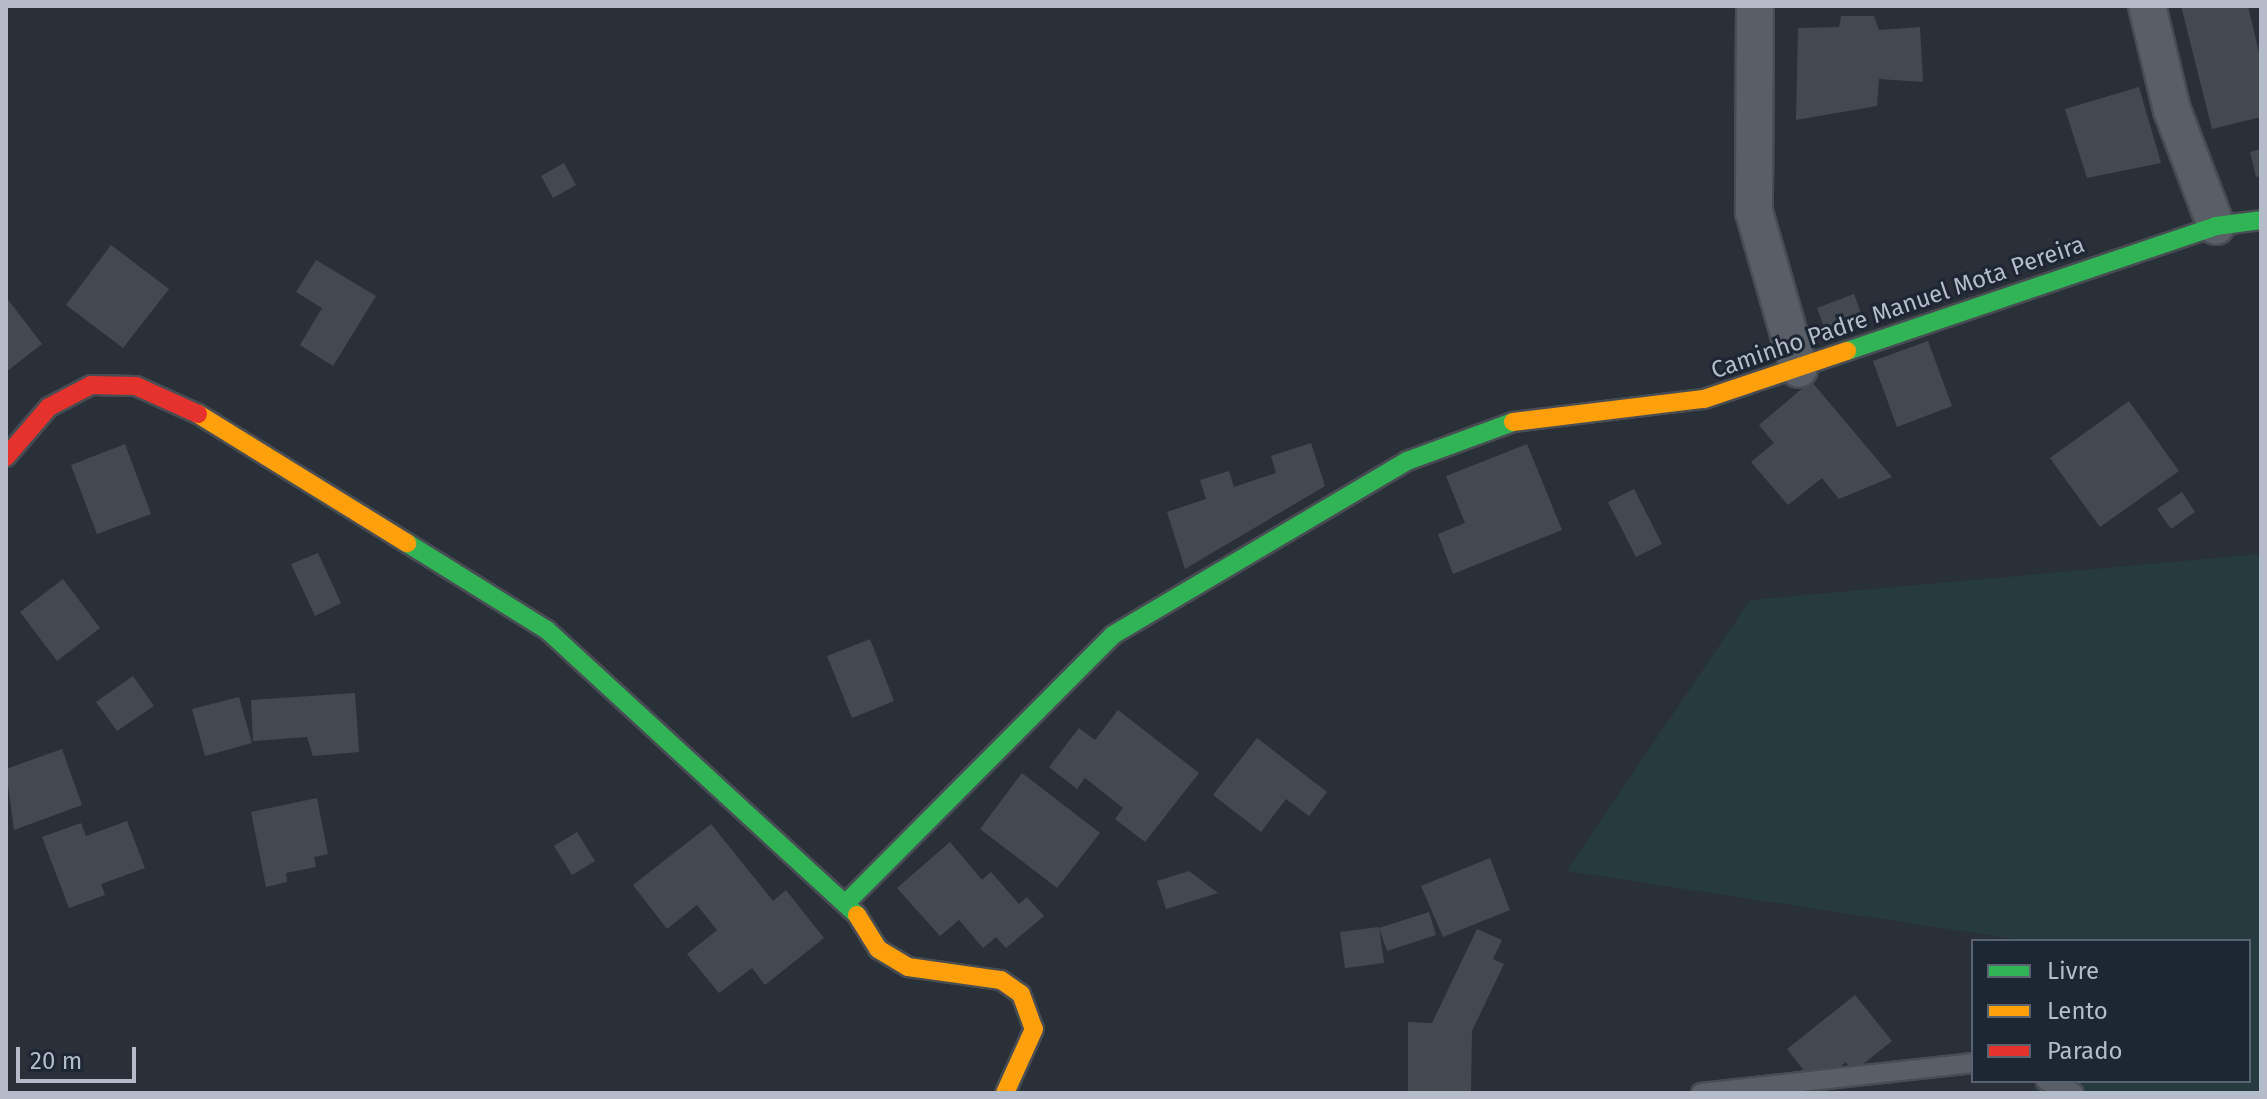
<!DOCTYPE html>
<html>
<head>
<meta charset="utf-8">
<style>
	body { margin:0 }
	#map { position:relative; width:2267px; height:1099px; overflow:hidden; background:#2a3038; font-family:"Fira Sans",sans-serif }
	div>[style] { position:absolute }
	.green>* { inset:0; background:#273a3e }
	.building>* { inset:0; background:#444950 }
	.roads { filter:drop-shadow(2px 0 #484c53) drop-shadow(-2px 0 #484c53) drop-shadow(0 2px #484c53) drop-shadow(0 -2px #484c53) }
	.lane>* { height:18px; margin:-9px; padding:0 9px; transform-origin:9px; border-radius:9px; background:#5a5e66 }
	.street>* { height:36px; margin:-18px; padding:0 18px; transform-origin:18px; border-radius:18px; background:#5a5e66 }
	.fast>* { height:18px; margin:-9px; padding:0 9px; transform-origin:9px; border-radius:9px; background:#30b455 }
	.slow>* { height:18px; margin:-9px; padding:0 9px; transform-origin:9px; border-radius:9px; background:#ff9f0a }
	.jam>* { height:18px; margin:-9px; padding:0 9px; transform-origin:9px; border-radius:9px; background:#e5322d }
	span { translate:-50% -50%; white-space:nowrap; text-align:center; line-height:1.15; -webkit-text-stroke:6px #1d2633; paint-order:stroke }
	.street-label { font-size:24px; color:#b4bcc9 }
	.frame { position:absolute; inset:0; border:8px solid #b4bcc9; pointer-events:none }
	.legend { position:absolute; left:1971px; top:939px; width:280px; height:144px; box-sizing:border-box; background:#1d2633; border:2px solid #59626f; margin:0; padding:10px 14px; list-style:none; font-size:24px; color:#b4bcc9 }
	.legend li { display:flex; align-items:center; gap:16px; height:40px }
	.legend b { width:40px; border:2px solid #59626f }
	.scale { position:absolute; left:16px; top:1047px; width:120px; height:36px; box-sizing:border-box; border:4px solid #b4bcc9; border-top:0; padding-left:10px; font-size:24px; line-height:28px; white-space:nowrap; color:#b4bcc9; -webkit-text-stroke:6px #1d2633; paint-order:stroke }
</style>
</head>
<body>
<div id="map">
	<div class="green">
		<div style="clip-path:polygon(2261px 554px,2261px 1093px,2034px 1093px,2034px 1081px,2249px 1081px,2249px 941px,2027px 941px,1567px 871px,1750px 600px)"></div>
	</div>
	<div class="building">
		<div style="clip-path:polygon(2181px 6px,2248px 6px,2261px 61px,2261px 117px,2212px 129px)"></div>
		<div style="clip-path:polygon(1841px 16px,1874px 16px,1879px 30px,1920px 27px,1923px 82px,1879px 79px,1877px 106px,1796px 120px,1798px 28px,1839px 27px)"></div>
		<div style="clip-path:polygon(2139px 87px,2161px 163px,2087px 178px,2065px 109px)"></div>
		<div style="clip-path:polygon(2261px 149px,2261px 176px,2256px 177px,2250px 152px)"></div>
		<div style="clip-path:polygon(564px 163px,576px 185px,553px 198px,541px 176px)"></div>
		<div style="clip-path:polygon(111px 245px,169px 289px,123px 348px,66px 305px)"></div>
		<div style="clip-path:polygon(316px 260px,376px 296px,333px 366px,300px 345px,322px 308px,296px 292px)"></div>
		<div style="clip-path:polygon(1854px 294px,1864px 322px,1827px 335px,1817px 308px)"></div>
		<div style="clip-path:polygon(6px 297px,42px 344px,6px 372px)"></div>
		<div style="clip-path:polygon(1928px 341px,1952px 406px,1897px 427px,1873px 361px)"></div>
		<div style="clip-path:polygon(1811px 381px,1892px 477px,1839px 499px,1822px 478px,1788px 505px,1751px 462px,1774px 443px,1759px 425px)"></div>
		<div style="clip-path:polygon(2129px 401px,2179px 471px,2100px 527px,2050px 458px)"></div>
		<div style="clip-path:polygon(1311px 443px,1325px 486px,1185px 569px,1167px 512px,1206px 499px,1200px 480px,1229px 471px,1234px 487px,1276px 473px,1271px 456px)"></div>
		<div style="clip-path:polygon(125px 444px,151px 514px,97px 534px,71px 465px)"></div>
		<div style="clip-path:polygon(1527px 444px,1562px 530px,1453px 574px,1438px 534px,1465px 523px,1446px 476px)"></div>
		<div style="clip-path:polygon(1634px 489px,1662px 544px,1636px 557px,1608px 502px)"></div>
		<div style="clip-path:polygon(2182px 492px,2195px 512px,2171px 529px,2157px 509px)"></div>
		<div style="clip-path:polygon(318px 553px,341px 603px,315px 616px,291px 564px)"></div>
		<div style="clip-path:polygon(63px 579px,100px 628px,57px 661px,20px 612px)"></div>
		<div style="clip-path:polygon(870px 639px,894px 701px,852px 718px,827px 656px)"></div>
		<div style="clip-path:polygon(133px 676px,154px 706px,117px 731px,96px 702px)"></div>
		<div style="clip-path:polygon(355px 693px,359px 752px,313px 756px,307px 737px,253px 741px,251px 700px)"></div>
		<div style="clip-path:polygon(239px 697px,252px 743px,205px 756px,192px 709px)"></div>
		<div style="clip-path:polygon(1118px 710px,1199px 773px,1145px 842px,1115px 819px,1123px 808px,1085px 778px,1077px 789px,1049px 767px,1079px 728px,1095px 740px)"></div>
		<div style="clip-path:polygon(1257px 738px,1327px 792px,1309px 816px,1286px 799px,1261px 832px,1213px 795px)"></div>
		<div style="clip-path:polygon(62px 749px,82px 805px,14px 830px,6px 769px)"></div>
		<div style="clip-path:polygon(1022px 773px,1100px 833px,1057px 888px,980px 829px)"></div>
		<div style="clip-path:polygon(317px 798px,328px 854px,314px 857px,316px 867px,286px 873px,287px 882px,266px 887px,251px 812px)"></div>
		<div style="clip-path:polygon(127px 821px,145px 868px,101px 884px,105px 895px,69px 908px,42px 837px,81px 823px,86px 836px)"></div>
		<div style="clip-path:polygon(711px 824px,773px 901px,786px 890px,824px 938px,765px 985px,752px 968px,719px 993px,687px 954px,717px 930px,697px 905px,667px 929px,633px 885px)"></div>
		<div style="clip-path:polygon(577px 832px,595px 861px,572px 875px,554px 846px)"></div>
		<div style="clip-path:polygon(950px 842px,982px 880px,991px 872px,1019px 904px,1027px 897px,1044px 916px,1006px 948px,996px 937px,983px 948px,959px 920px,940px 936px,897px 888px)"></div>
		<div style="clip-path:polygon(1490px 858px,1510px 910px,1443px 937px,1421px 886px)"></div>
		<div style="clip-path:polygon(1189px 871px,1218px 893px,1166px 909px,1157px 881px)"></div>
		<div style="clip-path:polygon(1429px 912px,1436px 935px,1387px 951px,1379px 928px)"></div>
		<div style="clip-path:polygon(1379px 927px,1384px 963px,1345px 968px,1340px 932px)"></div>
		<div style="clip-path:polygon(1477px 929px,1502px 940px,1493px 959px,1504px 964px,1472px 1031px,1471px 1093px,1408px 1093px,1408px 1022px,1432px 1023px)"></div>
		<div style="clip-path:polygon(1855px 995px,1892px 1041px,1853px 1072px,1846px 1062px,1816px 1086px,1787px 1049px)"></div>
	</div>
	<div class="roads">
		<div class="lane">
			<div style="left:2046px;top:1081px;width:30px;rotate:23deg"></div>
			<div style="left:1701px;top:1093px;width:274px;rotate:-6.3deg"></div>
		</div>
		<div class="street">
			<div style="left:1755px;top:6px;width:206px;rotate:90.3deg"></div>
			<div style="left:1754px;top:212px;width:163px;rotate:74deg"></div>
			<div style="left:2147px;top:6px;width:107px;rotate:76.5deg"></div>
			<div style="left:2172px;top:110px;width:124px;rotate:69.2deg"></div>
		</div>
		<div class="fast">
			<div style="left:1847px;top:351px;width:390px;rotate:-18.7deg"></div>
			<div style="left:2216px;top:226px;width:45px;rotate:-7.6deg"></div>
			<div style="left:407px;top:543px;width:165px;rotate:31.9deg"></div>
			<div style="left:547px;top:630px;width:421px;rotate:42.6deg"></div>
			<div style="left:848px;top:901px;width:375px;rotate:-45.1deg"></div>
			<div style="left:1113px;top:635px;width:342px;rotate:-30.6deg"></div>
			<div style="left:1407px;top:461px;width:113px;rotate:-20.2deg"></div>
		</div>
		<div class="slow">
			<div style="left:198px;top:414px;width:246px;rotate:31.7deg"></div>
			<div style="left:1513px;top:422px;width:192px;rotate:-6.9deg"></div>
			<div style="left:1704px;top:399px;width:151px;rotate:-18.6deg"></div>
			<div style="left:857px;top:915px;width:40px;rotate:58deg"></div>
			<div style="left:878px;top:949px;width:35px;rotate:31deg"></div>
			<div style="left:908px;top:967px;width:94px;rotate:8deg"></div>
			<div style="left:1001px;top:980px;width:24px;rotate:35deg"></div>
			<div style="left:1021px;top:994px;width:37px;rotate:70deg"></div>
			<div style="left:1034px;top:1029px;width:70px;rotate:114.4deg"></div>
		</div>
		<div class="jam">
			<div style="left:6px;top:457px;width:66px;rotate:-49.3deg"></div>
			<div style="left:49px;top:407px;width:47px;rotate:-27.6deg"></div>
			<div style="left:91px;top:385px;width:45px;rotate:1.3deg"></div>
			<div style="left:136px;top:386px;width:68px;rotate:24.3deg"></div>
		</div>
	</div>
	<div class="street-label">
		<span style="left:1898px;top:308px;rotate:-19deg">Caminho Padre Manuel Mota Pereira</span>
	</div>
	<div class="frame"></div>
	<ul class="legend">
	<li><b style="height:10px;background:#30b455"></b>Livre</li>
	<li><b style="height:10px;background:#ff9f0a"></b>Lento</li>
	<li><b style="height:10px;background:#e5322d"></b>Parado</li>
	</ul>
	<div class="scale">20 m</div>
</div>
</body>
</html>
